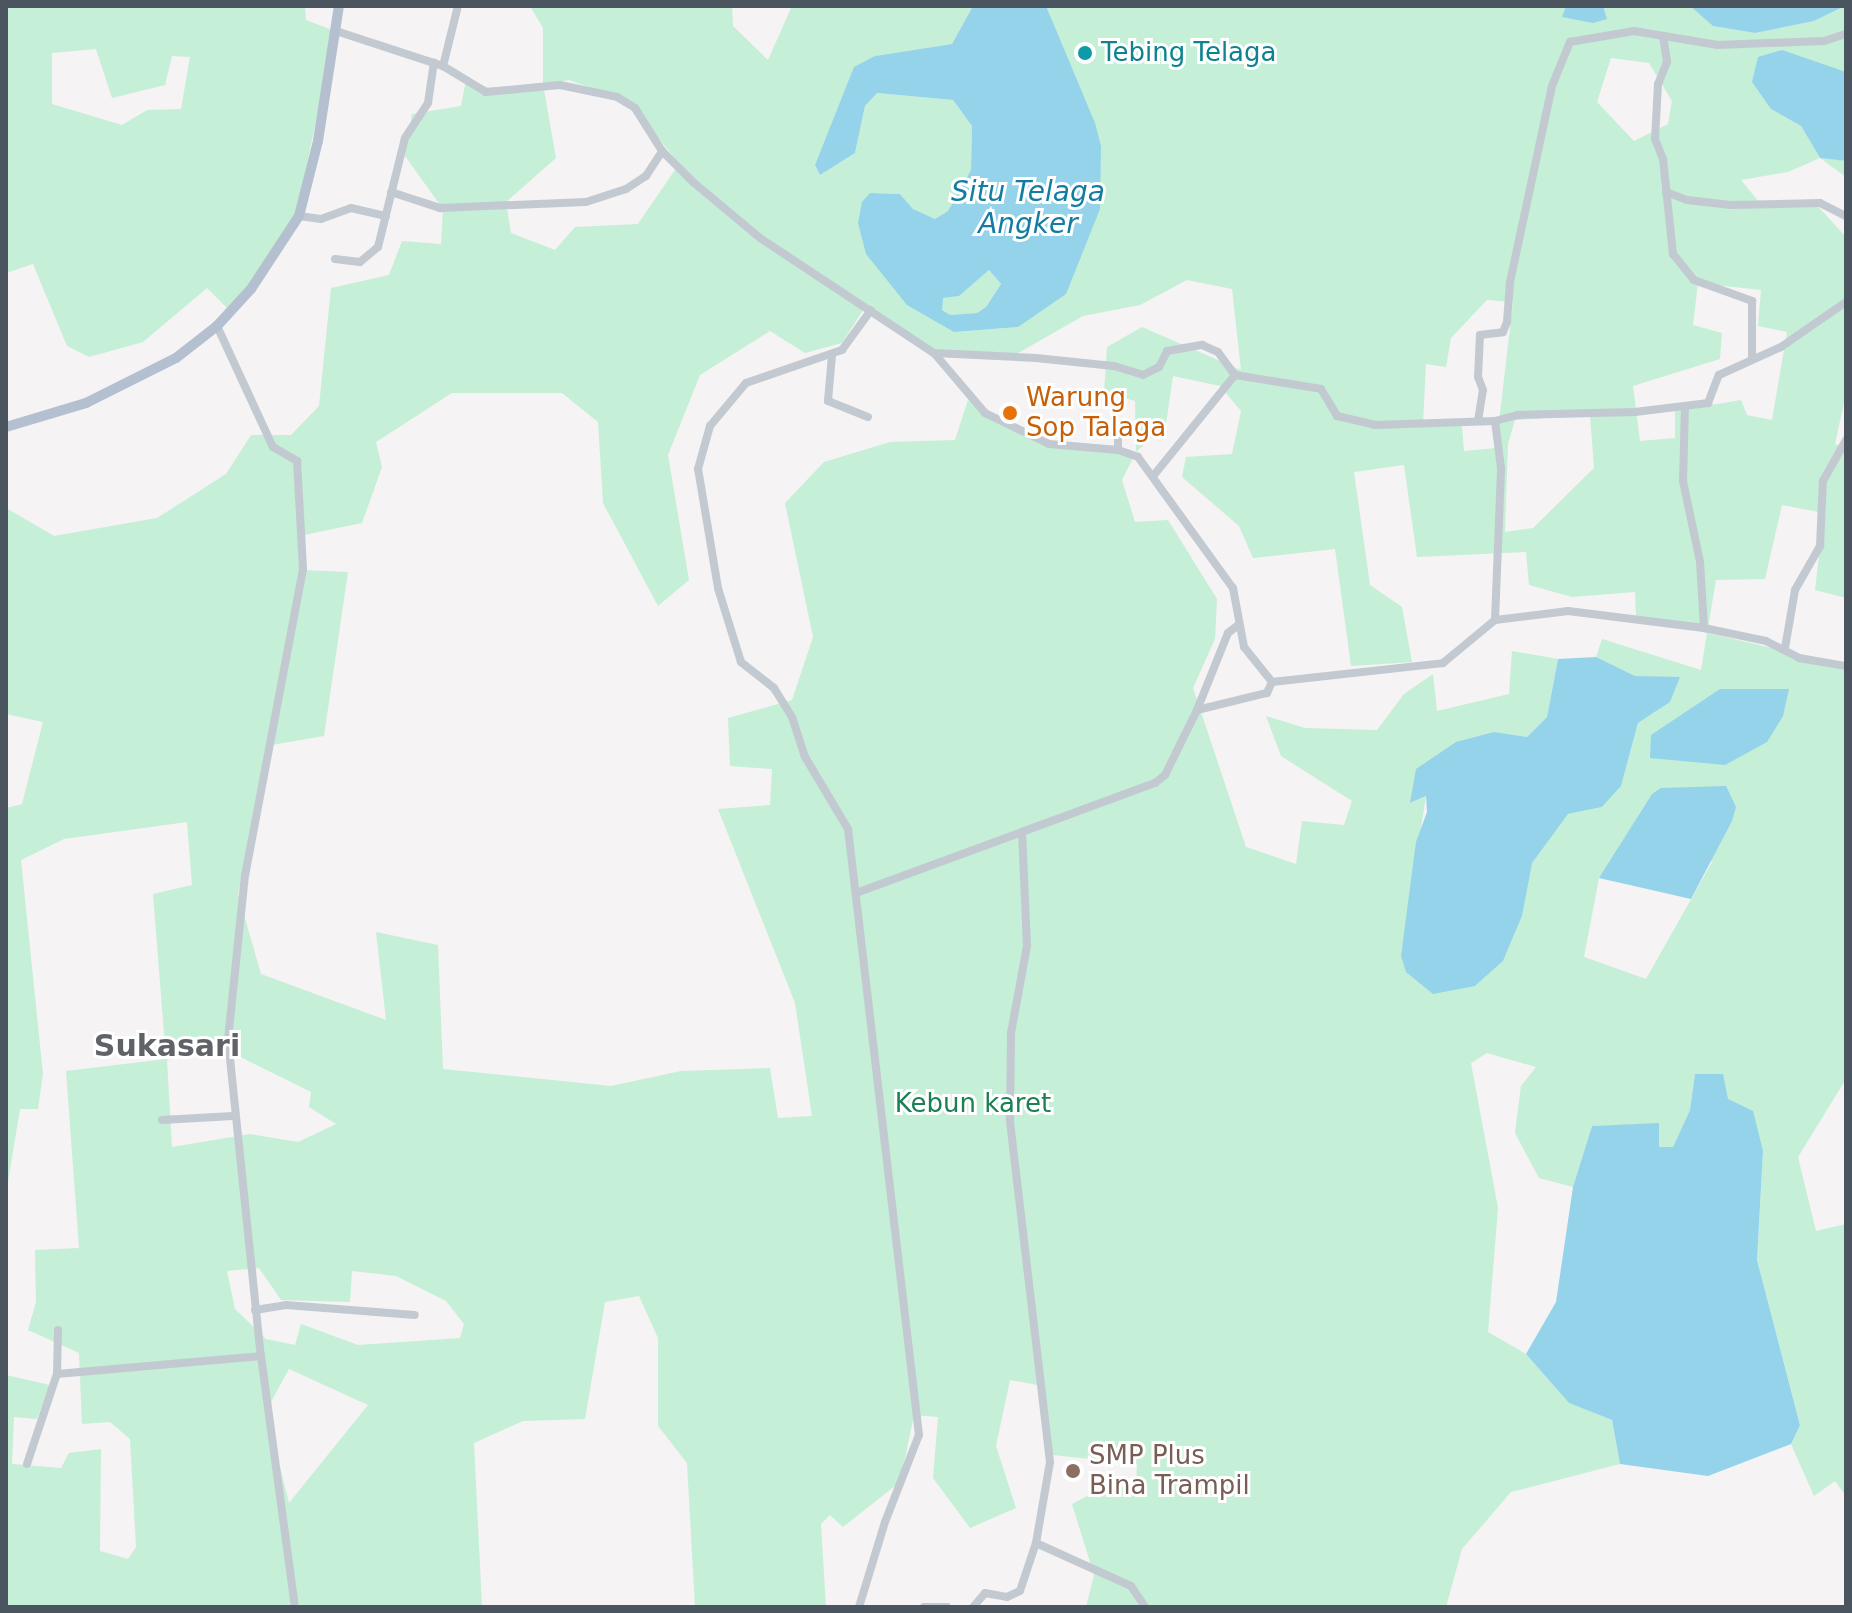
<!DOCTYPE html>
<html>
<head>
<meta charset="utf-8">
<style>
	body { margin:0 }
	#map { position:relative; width:1852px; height:1613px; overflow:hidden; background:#f5f3f3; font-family:"DejaVu Sans",sans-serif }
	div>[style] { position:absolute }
	.green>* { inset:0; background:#c5efd7 }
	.water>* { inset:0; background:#94d3e9 }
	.minor>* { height:8px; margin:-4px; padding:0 4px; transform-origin:4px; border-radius:4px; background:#c2c9d1 }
	.major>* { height:10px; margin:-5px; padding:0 5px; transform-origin:5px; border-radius:5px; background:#b4c0cf }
	.dots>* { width:22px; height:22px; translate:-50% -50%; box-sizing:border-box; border:4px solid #fff; border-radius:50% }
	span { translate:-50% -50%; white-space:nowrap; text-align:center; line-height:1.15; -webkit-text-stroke:6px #fff; paint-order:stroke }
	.culture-label { font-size:26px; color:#0d838f }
	.left { translate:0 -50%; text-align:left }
	.food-label { font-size:26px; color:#c56008 }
	.park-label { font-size:26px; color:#1d8054 }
	.education-label { font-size:26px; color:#785e54 }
	.water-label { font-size:28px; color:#137ca2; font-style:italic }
	.quarter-label { font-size:30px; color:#5f6267; font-weight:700 }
	.frame { position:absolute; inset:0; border:8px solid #4b5560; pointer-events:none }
</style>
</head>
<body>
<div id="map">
	<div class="green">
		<div style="clip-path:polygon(evenodd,6px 6px,305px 6px,306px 20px,335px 31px,296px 216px,266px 267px,229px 310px,207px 288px,143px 342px,89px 357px,67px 346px,33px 264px,6px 273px,6px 6px,96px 49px,112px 98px,165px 85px,172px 56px,190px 57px,181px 109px,147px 110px,122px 125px,52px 104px,52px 53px,96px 49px)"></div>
		<div style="clip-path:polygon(evenodd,530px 6px,732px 6px,733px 26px,768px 60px,792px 6px,973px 6px,952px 44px,875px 56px,845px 92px,815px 165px,820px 175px,855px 153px,865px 106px,877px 93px,953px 100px,972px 126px,971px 170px,948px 211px,935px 219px,913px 209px,900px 194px,871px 193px,954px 332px,1018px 327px,1101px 146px,1046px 6px,1566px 6px,1563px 17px,1606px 18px,1603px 6px,1690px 6px,1713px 26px,1755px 33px,1814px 21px,1846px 6px,1846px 72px,1771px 109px,1801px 126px,1820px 158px,1846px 161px,1846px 177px,1820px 158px,1788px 172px,1741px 180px,1763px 207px,1812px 200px,1846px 237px,1846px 393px,1835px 444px,1846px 448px,1846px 598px,1815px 590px,1824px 513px,1782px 505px,1765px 579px,1716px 580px,1707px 633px,1846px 665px,1846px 1079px,1798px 1157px,1816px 1231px,1846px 1224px,1846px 1496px,1835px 1481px,1814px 1496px,1791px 1444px,1800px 1424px,1757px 1260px,1763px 1151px,1728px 1099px,1695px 1075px,1690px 1110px,1673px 1147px,1659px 1147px,1659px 1124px,1592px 1126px,1573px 1187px,1539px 1178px,1515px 1133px,1521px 1086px,1536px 1067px,1487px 1053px,1471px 1063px,1498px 1208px,1488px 1332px,1526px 1354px,1569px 1403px,1612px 1420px,1620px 1464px,1511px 1492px,1462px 1549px,1446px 1607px,1086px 1607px,1094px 1575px,1072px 1504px,1108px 1485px,1136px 1489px,1137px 1464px,1053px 1455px,1037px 1385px,1010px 1380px,996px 1446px,1016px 1508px,970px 1528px,933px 1478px,938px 1417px,914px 1415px,900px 1482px,843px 1527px,830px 1515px,821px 1524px,826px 1607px,695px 1607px,687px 1463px,658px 1426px,658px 1338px,639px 1296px,605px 1302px,585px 1419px,523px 1421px,474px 1443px,482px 1607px,6px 1607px,6px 1375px,50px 1385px,37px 1419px,14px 1417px,12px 1464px,61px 1468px,69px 1453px,101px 1449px,100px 1551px,128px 1559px,136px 1547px,130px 1439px,110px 1422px,82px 1424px,79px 1353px,28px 1330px,36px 1302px,35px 1250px,79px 1248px,66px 1071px,166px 1059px,153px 894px,192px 885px,187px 822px,64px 839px,21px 860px,43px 1074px,38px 1109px,20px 1109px,6px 1194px,6px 808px,22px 804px,43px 722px,6px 714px,6px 508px,54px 536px,157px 518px,226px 474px,251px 435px,291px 435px,319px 406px,331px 288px,389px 275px,402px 241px,441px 244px,443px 209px,405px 156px,412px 114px,461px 106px,466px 80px,490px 88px,543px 84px,543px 28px,530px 6px,1611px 58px,1649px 63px,1672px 101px,1668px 124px,1634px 141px,1597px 102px,1611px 58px,530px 6px,569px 80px,630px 102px,679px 164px,638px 224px,575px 227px,555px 250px,511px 233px,506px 202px,556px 158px,543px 84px,569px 80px,530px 6px,1187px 280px,1232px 289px,1241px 370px,1142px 327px,1107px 347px,1104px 392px,1135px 401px,1136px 452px,1049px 444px,1013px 431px,968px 400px,955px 440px,890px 442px,824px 462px,785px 503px,813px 637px,792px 700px,728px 718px,730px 766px,772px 769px,770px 805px,718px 809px,795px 1003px,812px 1116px,778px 1118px,770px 1068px,681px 1071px,611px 1086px,443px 1069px,438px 945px,376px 932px,386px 1020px,261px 974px,238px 894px,266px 746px,324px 736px,348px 572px,300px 570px,299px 536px,362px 523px,382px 467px,376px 442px,452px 393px,562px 393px,598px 422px,603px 503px,658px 606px,689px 580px,668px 455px,700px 375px,770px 331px,805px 353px,842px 343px,865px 307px,934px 351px,1013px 356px,1083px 316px,1140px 305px,1187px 280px,530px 6px,1698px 283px,1761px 290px,1758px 326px,1787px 332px,1772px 420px,1747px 415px,1741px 400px,1675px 411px,1675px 438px,1640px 441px,1633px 386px,1720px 359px,1722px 333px,1693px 325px,1698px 283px,530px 6px,1487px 300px,1513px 302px,1496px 448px,1464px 451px,1462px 426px,1423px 423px,1426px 364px,1446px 367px,1451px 338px,1487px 300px,530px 6px,1173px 376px,1220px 386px,1241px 411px,1232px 454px,1186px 457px,1182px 477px,1239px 526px,1253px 558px,1335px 549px,1351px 666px,1412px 662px,1402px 607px,1370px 585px,1354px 472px,1404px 465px,1417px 557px,1526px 552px,1529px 585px,1572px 597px,1635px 592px,1636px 617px,1707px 633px,1701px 670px,1602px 639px,1596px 657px,1635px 676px,1679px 678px,1670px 702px,1638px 723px,1621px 786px,1602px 807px,1568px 814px,1531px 863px,1522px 916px,1503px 961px,1475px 986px,1401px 956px,1426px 796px,1411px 803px,1494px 732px,1527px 737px,1547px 717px,1558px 659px,1512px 651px,1509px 694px,1437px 711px,1433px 674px,1404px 694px,1377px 730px,1305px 728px,1266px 716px,1281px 756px,1352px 801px,1344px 825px,1302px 821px,1296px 864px,1246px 847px,1193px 688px,1215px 639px,1217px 599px,1168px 520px,1135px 522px,1122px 480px,1136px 452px,1166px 424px,1173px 376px,530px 6px,1590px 415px,1594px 468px,1533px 528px,1505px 532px,1508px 444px,1515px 420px,1590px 415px,530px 6px,1625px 841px,1712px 862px,1646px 979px,1584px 957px,1599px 878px,1625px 841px,530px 6px,218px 1046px,311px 1092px,309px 1107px,336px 1124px,298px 1142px,250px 1134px,172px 1147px,167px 1060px,218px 1046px,530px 6px,259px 1268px,281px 1300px,350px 1302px,352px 1271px,396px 1276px,446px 1301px,464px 1324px,460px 1338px,358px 1345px,301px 1324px,295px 1345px,266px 1339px,235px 1309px,227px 1271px,259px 1268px,530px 6px,289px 1369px,368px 1405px,289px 1503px,266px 1411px,289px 1369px)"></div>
		<div style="clip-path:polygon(989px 270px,1001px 284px,986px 307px,977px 313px,949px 315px,942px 310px,942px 298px,959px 296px)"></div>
	</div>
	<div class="water">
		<div style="clip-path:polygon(evenodd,973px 6px,1046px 6px,1095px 123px,1101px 146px,1100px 209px,1066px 294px,1018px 327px,954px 332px,907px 305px,866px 254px,858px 223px,862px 202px,870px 193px,900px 194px,913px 209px,935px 219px,948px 211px,971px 170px,972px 126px,953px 100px,877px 93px,865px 106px,855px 153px,820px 175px,815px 165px,854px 67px,875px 56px,952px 44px,973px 6px,989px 270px,1001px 284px,986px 307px,977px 313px,950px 315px,942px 310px,943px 298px,959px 296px,989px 270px)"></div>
		<div style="clip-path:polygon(1566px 6px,1603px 6px,1607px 19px,1593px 23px,1562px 17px)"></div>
		<div style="clip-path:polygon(1690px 6px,1845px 6px,1814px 21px,1755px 33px,1713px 26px)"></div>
		<div style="clip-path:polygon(1782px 50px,1846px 72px,1846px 161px,1820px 158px,1801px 126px,1771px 109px,1752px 82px,1758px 57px)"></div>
		<div style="clip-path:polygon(1596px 657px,1635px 676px,1680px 677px,1670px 702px,1638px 723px,1621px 786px,1602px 807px,1568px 814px,1532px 863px,1522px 916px,1503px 961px,1475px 986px,1433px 994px,1406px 972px,1401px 956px,1416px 842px,1427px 812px,1426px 796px,1410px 803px,1416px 769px,1456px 742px,1494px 732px,1527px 737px,1547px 717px,1558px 659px)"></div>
		<div style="clip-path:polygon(1720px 689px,1789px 689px,1783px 716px,1767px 742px,1725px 765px,1650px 758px,1651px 735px)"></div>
		<div style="clip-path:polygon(1726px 786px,1736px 807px,1732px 821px,1691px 899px,1599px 878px,1652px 794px,1661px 788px)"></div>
		<div style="clip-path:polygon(1695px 1074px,1723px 1074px,1728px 1099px,1753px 1111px,1763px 1151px,1757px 1260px,1800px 1425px,1791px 1444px,1708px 1476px,1620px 1464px,1612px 1420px,1569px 1403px,1526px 1354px,1556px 1302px,1573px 1187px,1592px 1126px,1659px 1123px,1659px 1147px,1673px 1147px,1690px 1110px)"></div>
	</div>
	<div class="minor">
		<div style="left:336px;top:31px;width:113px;rotate:18.1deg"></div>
		<div style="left:443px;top:66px;width:50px;rotate:31.2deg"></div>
		<div style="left:486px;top:92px;width:74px;rotate:-5.4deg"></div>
		<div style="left:560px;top:85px;width:58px;rotate:11.9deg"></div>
		<div style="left:617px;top:97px;width:21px;rotate:31deg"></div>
		<div style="left:635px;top:108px;width:51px;rotate:57.9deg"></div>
		<div style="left:662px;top:151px;width:44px;rotate:45deg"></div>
		<div style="left:693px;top:182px;width:87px;rotate:39.9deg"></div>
		<div style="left:760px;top:238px;width:209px;rotate:33.5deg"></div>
		<div style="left:934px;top:353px;width:79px;rotate:49.6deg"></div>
		<div style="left:985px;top:413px;width:71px;rotate:25.8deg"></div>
		<div style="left:1049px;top:444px;width:69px;rotate:5deg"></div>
		<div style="left:1118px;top:450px;width:21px;rotate:19deg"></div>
		<div style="left:1138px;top:457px;width:162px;rotate:54.1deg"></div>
		<div style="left:1233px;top:588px;width:60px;rotate:79.4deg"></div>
		<div style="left:1244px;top:647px;width:45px;rotate:51.3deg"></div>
		<div style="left:1272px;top:682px;width:172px;rotate:-6.3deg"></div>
		<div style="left:1443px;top:663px;width:67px;rotate:-39.6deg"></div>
		<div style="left:1495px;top:620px;width:74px;rotate:-7deg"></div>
		<div style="left:1568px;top:611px;width:137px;rotate:7.1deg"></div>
		<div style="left:1704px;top:628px;width:63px;rotate:11.8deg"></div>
		<div style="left:1766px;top:641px;width:37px;rotate:27deg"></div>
		<div style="left:1799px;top:658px;width:48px;rotate:9.7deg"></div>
		<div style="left:1663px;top:36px;width:26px;rotate:81deg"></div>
		<div style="left:1667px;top:62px;width:24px;rotate:112deg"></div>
		<div style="left:1658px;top:84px;width:55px;rotate:93.1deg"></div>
		<div style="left:1655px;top:139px;width:22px;rotate:68deg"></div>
		<div style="left:1663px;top:159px;width:96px;rotate:84deg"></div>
		<div style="left:1673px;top:254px;width:33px;rotate:51deg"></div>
		<div style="left:1694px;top:280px;width:62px;rotate:19.9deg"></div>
		<div style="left:1752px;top:301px;width:58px;rotate:90deg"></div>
		<div style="left:443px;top:66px;width:62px;rotate:-76deg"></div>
		<div style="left:391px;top:192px;width:52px;rotate:18.1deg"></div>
		<div style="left:440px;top:208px;width:146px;rotate:-2.4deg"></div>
		<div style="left:586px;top:202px;width:42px;rotate:-18deg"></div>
		<div style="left:626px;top:189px;width:24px;rotate:-33deg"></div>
		<div style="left:646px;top:176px;width:30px;rotate:-57deg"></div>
		<div style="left:1666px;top:192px;width:22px;rotate:21deg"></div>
		<div style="left:1687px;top:200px;width:44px;rotate:6.5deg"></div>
		<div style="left:1731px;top:205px;width:89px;rotate:-1.3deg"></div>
		<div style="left:1820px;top:203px;width:29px;rotate:27deg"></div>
		<div style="left:299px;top:216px;width:22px;rotate:8deg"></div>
		<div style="left:321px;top:219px;width:32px;rotate:-20deg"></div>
		<div style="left:351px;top:208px;width:36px;rotate:13deg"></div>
		<div style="left:335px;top:259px;width:25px;rotate:7deg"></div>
		<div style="left:360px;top:262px;width:23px;rotate:-40deg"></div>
		<div style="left:378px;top:247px;width:112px;rotate:-76.1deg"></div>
		<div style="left:405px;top:138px;width:42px;rotate:-56.7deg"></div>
		<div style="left:428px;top:103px;width:41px;rotate:-81.7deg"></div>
		<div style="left:217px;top:326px;width:133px;rotate:65.2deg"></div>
		<div style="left:273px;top:447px;width:28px;rotate:30deg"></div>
		<div style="left:297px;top:461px;width:108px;rotate:86.8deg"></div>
		<div style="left:303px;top:569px;width:311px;rotate:100.7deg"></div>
		<div style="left:245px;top:875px;width:165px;rotate:95.9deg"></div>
		<div style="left:228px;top:1039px;width:319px;rotate:84.1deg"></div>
		<div style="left:261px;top:1356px;width:253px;rotate:82.3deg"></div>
		<div style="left:934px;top:353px;width:102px;rotate:2.8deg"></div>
		<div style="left:1036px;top:358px;width:78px;rotate:5.9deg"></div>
		<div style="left:1114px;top:366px;width:30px;rotate:17deg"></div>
		<div style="left:1143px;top:375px;width:18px;rotate:-27deg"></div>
		<div style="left:1159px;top:367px;width:18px;rotate:-63deg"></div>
		<div style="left:1167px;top:351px;width:36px;rotate:-10deg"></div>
		<div style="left:1202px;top:345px;width:17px;rotate:24deg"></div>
		<div style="left:1218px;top:352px;width:29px;rotate:54deg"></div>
		<div style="left:1235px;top:375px;width:87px;rotate:9.2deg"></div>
		<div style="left:1321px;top:389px;width:31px;rotate:59deg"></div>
		<div style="left:1337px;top:416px;width:39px;rotate:13deg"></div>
		<div style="left:1375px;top:425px;width:120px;rotate:-1.9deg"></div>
		<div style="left:1495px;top:421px;width:24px;rotate:-15deg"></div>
		<div style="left:1518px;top:415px;width:117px;rotate:-1.5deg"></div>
		<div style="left:1635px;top:412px;width:74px;rotate:-7deg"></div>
		<div style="left:1708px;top:403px;width:30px;rotate:-69deg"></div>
		<div style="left:1719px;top:375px;width:68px;rotate:-24.3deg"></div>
		<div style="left:1781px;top:347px;width:79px;rotate:-34.7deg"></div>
		<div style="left:832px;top:355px;width:46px;rotate:95deg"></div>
		<div style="left:828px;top:401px;width:43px;rotate:21.8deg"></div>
		<div style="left:1685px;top:406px;width:75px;rotate:91.5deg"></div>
		<div style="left:1683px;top:481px;width:83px;rotate:78.1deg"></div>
		<div style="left:1700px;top:562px;width:66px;rotate:86.5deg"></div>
		<div style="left:1478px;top:421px;width:31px;rotate:-81deg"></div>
		<div style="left:1483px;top:390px;width:14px;rotate:-111deg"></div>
		<div style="left:1478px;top:377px;width:42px;rotate:-87.3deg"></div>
		<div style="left:1480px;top:335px;width:23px;rotate:-7deg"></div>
		<div style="left:1503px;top:332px;width:11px;rotate:-68deg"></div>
		<div style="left:1507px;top:322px;width:40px;rotate:-85.7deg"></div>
		<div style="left:1510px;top:282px;width:200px;rotate:-77.9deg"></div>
		<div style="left:1552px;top:86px;width:48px;rotate:-67.8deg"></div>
		<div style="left:1570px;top:42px;width:65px;rotate:-9.8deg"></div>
		<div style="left:1634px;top:31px;width:85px;rotate:9.5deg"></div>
		<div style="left:1718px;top:45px;width:106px;rotate:-2.2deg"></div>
		<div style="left:1824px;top:41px;width:23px;rotate:-18deg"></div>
		<div style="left:1118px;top:450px;width:25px;rotate:-90deg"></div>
		<div style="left:1154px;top:475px;width:129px;rotate:-51deg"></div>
		<div style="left:1495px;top:620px;width:152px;rotate:-87.7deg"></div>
		<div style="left:1501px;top:468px;width:47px;rotate:-97.3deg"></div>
		<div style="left:1785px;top:648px;width:59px;rotate:-80.2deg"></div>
		<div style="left:1795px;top:590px;width:51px;rotate:-60.4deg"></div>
		<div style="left:1820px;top:546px;width:65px;rotate:-87.4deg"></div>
		<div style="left:1823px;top:481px;width:47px;rotate:-60.7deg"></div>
		<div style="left:1197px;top:710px;width:72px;rotate:-13.7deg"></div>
		<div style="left:1267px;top:693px;width:12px;rotate:-66deg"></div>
		<div style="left:856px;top:893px;width:319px;rotate:-20.2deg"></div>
		<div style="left:1155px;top:783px;width:13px;rotate:-39deg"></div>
		<div style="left:1165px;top:775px;width:72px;rotate:-63.8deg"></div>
		<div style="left:1197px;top:710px;width:83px;rotate:-68.1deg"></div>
		<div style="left:1228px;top:633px;width:11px;rotate:-38deg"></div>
		<div style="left:162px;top:1120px;width:71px;rotate:-3.2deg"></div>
		<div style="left:255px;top:1310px;width:31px;rotate:-9deg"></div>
		<div style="left:286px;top:1305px;width:129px;rotate:4.4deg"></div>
		<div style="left:57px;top:1374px;width:44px;rotate:-88.7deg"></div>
		<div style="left:27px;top:1464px;width:95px;rotate:-71.6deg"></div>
		<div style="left:57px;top:1374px;width:205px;rotate:-5deg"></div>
		<div style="left:1036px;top:1543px;width:104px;rotate:24.4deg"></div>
		<div style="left:1131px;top:1586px;width:25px;rotate:56deg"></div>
		<div style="left:859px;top:1607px;width:89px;rotate:-73deg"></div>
		<div style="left:885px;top:1522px;width:93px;rotate:-68.7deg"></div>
		<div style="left:919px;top:1435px;width:610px;rotate:-96.68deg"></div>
		<div style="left:848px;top:829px;width:84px;rotate:-120.8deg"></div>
		<div style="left:805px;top:757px;width:42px;rotate:-108deg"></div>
		<div style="left:792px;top:717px;width:34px;rotate:-122deg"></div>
		<div style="left:774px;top:688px;width:42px;rotate:-141.8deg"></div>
		<div style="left:741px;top:662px;width:77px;rotate:-107.3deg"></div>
		<div style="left:718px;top:588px;width:121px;rotate:-99.5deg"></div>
		<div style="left:698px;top:469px;width:45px;rotate:-74.4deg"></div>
		<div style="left:710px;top:426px;width:56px;rotate:-50.1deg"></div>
		<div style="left:746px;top:383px;width:102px;rotate:-19deg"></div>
		<div style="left:842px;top:350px;width:49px;rotate:-54.1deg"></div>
		<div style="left:924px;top:1607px;width:23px"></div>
		<div style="left:973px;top:1607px;width:18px;rotate:-49deg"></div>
		<div style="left:985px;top:1593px;width:22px;rotate:10deg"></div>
		<div style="left:1007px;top:1597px;width:14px;rotate:-25deg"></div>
		<div style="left:1020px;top:1591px;width:51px;rotate:-71.6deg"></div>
		<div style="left:1036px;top:1543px;width:82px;rotate:-80.2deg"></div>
		<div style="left:1050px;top:1462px;width:345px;rotate:-96.7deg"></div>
		<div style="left:1010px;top:1119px;width:86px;rotate:-89.3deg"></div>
		<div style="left:1011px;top:1033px;width:88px;rotate:-79.6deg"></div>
		<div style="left:1027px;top:946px;width:114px;rotate:-92.5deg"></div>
	</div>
	<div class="major">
		<div style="left:6px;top:427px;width:84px;rotate:-16.7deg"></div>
		<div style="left:86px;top:403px;width:101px;rotate:-26.6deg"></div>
		<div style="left:176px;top:358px;width:52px;rotate:-38deg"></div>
		<div style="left:217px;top:326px;width:50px;rotate:-47.4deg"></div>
		<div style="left:251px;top:289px;width:87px;rotate:-56.7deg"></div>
		<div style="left:299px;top:216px;width:77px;rotate:-75.8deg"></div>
		<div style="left:318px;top:141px;width:137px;rotate:-81.2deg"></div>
	</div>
	<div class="dots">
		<div style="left:1085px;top:53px;background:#0f9aa8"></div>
		<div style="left:1010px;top:413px;background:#e8710a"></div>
		<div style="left:1073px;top:1471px;background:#8d6e63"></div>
	</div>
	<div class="culture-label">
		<span class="left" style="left:1101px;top:53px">Tebing Telaga</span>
	</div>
	<div class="food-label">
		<span class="left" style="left:1026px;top:413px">Warung<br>Sop Talaga</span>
	</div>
	<div class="park-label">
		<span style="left:973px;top:1104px">Kebun karet</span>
	</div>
	<div class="education-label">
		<span class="left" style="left:1089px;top:1471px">SMP Plus<br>Bina Trampil</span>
	</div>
	<div class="water-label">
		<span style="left:1028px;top:208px">Situ Telaga<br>Angker</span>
	</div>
	<div class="quarter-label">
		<span style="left:167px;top:1046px">Sukasari</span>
	</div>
	<div class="frame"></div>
</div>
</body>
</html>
